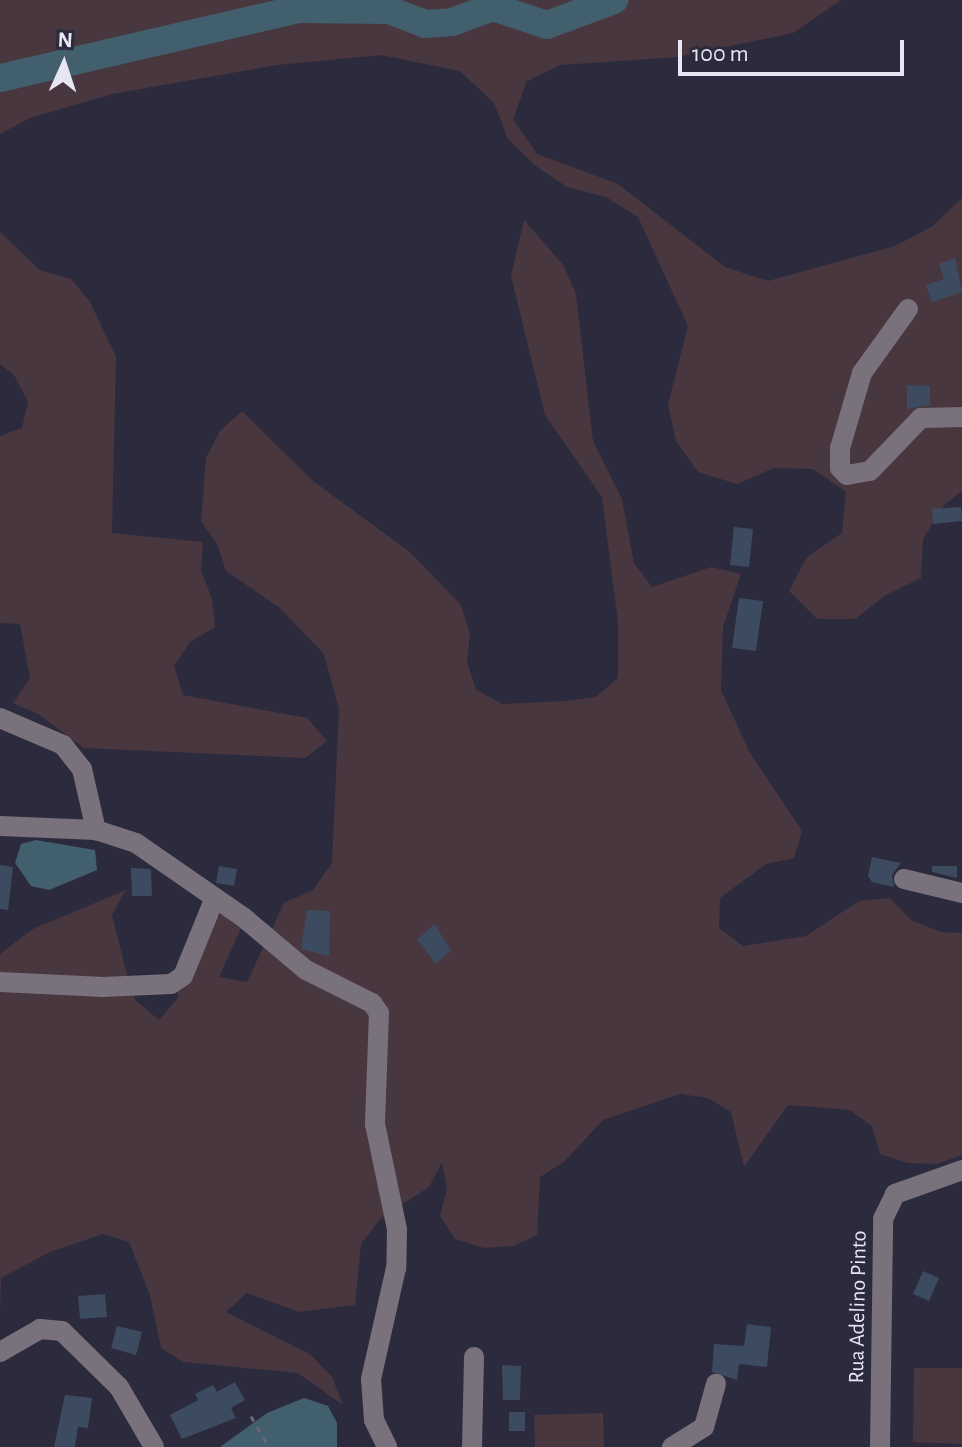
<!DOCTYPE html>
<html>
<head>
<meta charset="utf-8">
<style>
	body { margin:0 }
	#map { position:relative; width:962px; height:1447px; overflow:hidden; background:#2c2a3d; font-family:"Alegreya Sans",sans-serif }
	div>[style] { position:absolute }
	.green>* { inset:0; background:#49373f }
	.water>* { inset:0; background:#425f6e }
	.river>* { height:28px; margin:-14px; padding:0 14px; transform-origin:14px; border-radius:14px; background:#425f6e }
	.building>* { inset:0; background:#3d4b61 }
	.path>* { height:3px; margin-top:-1.5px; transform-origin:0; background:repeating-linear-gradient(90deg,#686677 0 6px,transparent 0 12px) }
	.minor>* { height:20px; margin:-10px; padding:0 10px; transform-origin:10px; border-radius:10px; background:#79717b }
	span { translate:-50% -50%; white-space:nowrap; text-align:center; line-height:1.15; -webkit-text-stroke:7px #2c2a3d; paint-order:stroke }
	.street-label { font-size:22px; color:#e8e6f3 }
	.north { position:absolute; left:24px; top:24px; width:80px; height:80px; -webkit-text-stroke:6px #2c2a3d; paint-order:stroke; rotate:3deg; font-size:22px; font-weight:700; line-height:32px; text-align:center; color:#e8e6f3 }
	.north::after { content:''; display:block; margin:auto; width:28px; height:36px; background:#e8e6f3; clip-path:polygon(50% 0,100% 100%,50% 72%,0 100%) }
	.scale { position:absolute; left:678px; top:40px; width:226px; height:36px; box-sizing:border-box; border:4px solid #e8e6f3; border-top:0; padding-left:10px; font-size:24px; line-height:28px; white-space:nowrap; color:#e8e6f3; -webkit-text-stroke:6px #2c2a3d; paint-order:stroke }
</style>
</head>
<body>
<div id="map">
	<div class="green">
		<div style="clip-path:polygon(0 0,841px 0,793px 33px,678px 57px,561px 65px,527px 81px,513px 119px,537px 154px,618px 184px,725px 267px,768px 281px,895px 246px,933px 226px,962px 198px,962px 491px,944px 505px,923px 539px,921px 578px,886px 595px,855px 619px,817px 619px,789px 591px,807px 557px,842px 533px,846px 492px,813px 469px,774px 468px,737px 484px,698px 472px,676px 441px,668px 404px,688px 326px,638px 217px,606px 197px,567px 187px,536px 166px,508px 139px,494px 103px,460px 71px,381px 55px,277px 65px,112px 94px,30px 118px,0 134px)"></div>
		<div style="clip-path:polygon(524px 220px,564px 266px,576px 294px,593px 441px,622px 499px,634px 563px,652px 587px,711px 567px,741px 574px,723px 627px,721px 690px,750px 753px,802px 831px,794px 858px,766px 864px,720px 898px,719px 928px,743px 946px,806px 936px,859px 901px,890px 898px,911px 920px,941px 932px,962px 933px,962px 1155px,937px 1164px,908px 1163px,880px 1154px,872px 1126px,850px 1110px,788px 1105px,744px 1167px,731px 1112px,708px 1098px,680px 1094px,603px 1120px,565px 1161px,540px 1177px,537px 1235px,513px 1246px,484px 1248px,455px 1239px,440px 1216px,447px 1189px,442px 1162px,429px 1187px,380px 1219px,361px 1244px,355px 1305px,299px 1312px,247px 1293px,226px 1312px,311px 1355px,332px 1377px,343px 1405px,298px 1373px,184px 1362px,161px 1348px,150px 1295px,129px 1242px,103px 1234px,50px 1252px,1px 1278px,0 1310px,0 954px,33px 929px,126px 890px,112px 915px,126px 971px,135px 1000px,159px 1020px,178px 998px,177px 970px,232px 899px,242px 926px,219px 977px,247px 982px,284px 903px,313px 890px,332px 863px,339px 709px,324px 654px,280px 608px,226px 571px,217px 544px,201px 521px,206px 458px,220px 431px,242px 411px,313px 481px,411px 553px,461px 605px,470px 634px,467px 662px,476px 690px,503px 704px,565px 701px,596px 697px,618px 678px,618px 622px,602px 497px,545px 415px,511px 276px)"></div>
		<div style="clip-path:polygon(0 232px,40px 270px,71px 279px,90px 302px,116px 357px,112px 533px,203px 542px,201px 570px,212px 599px,215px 627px,190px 642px,174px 666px,183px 695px,307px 718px,327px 741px,305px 758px,84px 748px,38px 714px,13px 703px,30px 678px,20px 624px,0 623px,0 436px,22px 428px,28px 402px,14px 375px,0 364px)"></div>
		<div style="clip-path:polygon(914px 1368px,962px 1368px,962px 1444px,913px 1442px)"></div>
		<div style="clip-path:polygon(603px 1413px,604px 1447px,535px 1447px,534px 1415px)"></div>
	</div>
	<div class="water">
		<div style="clip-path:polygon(36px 840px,95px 850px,97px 870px,49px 890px,31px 886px,15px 863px,21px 844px)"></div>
		<div style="clip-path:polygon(304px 1398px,328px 1406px,337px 1423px,337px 1447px,220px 1447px,267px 1413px)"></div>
	</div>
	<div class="river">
		<div style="left:0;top:78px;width:308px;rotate:-13deg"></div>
		<div style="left:300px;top:9px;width:89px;rotate:0.6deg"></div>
		<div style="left:389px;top:10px;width:39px;rotate:21deg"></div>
		<div style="left:425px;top:24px;width:27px;rotate:-4deg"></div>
		<div style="left:452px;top:22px;width:44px;rotate:-20.1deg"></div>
		<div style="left:493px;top:7px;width:57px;rotate:18.4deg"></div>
		<div style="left:547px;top:25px;width:72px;rotate:-20.5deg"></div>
	</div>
	<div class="building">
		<div style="clip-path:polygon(955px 258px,962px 292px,932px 302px,926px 285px,944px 279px,939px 264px)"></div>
		<div style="clip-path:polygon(907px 385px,930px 386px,930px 405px,907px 409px)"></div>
		<div style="clip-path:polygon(961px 507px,962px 521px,933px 524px,932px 509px)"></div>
		<div style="clip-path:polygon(734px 527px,753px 529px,749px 567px,730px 565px)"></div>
		<div style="clip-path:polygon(739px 598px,763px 601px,756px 651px,732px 648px)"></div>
		<div style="clip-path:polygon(872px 857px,901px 863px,892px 875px,894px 887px,872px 882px,868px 876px)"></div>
		<div style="clip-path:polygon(0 865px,13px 867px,8px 910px,0 909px)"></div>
		<div style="clip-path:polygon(219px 866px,237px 869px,234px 886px,216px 883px)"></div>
		<div style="clip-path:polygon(932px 866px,957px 866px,957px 878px,932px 872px)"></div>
		<div style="clip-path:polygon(131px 868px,151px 869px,152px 896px,132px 896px)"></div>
		<div style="clip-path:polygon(307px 910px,330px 911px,329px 956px,301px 949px)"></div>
		<div style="clip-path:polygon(434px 924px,451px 950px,436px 964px,417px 940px)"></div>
		<div style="clip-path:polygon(923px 1271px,939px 1278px,929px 1301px,913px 1294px)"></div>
		<div style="clip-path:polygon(105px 1294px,107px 1317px,80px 1319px,78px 1296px)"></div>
		<div style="clip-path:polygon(747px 1324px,771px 1327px,767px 1367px,739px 1364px,737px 1380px,712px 1372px,714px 1344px,744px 1346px)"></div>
		<div style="clip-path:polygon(117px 1326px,142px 1332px,136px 1355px,111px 1348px)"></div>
		<div style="clip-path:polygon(502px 1365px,521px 1366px,520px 1400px,503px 1400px)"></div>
		<div style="clip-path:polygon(235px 1382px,245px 1400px,231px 1408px,236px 1418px,182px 1439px,170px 1415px,198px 1400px,195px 1394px,213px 1385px,217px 1392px)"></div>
		<div style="clip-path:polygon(65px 1395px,92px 1398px,88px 1428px,78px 1427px,75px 1447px,54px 1447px)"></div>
		<div style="clip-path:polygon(509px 1412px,525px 1412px,525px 1431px,509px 1431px)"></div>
	</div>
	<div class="path">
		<div style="left:251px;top:1416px;width:36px;rotate:60deg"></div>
	</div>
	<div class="minor">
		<div style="left:908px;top:309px;width:79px;rotate:125.7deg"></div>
		<div style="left:862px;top:373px;width:78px;rotate:106.3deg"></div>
		<div style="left:840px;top:448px;width:20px;rotate:90deg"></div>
		<div style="left:840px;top:468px;width:10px;rotate:45deg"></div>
		<div style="left:847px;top:475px;width:23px;rotate:-10deg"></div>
		<div style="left:870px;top:471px;width:74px;rotate:-46.1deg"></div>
		<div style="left:921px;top:418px;width:41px;rotate:-1.4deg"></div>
		<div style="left:0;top:718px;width:69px;rotate:23.2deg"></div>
		<div style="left:63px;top:745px;width:31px;rotate:52deg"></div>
		<div style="left:82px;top:769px;width:63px;rotate:77.1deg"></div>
		<div style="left:0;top:826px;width:96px;rotate:2.4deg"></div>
		<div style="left:96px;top:830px;width:42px;rotate:18deg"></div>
		<div style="left:136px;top:843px;width:130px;rotate:34.7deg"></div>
		<div style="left:243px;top:917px;width:82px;rotate:40.1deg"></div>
		<div style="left:306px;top:970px;width:74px;rotate:26.6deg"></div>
		<div style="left:372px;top:1003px;width:12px;rotate:55deg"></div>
		<div style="left:379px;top:1013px;width:111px;rotate:92.1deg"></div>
		<div style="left:375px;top:1124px;width:107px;rotate:78.2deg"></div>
		<div style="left:397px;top:1229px;width:39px;rotate:91deg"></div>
		<div style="left:396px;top:1268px;width:114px;rotate:102.7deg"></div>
		<div style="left:371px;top:1379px;width:41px;rotate:85.8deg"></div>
		<div style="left:374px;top:1420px;width:30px;rotate:64deg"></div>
		<div style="left:904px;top:879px;width:60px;rotate:13.6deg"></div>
		<div style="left:0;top:982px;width:103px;rotate:2.8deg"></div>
		<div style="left:103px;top:987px;width:68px;rotate:-2.5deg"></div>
		<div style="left:171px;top:984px;width:14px;rotate:-34deg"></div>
		<div style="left:183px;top:976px;width:82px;rotate:-67.8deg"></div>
		<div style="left:0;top:1352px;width:46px;rotate:-29.9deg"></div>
		<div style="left:40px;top:1329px;width:22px;rotate:5deg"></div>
		<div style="left:62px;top:1331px;width:80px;rotate:44.5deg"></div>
		<div style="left:119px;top:1387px;width:69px;rotate:59.7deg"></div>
		<div style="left:472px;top:1447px;width:90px;rotate:-88.7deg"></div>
		<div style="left:672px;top:1447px;width:38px;rotate:-32deg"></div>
		<div style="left:704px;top:1427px;width:45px;rotate:-74.4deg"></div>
		<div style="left:880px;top:1447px;width:228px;rotate:-89.2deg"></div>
		<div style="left:883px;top:1219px;width:28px;rotate:-64deg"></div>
		<div style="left:895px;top:1194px;width:71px;rotate:-19.7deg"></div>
	</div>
	<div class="street-label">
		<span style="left:858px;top:1307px;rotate:-89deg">Rua Adelino Pinto</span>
	</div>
	<div class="north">N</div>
	<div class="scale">100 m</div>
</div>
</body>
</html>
